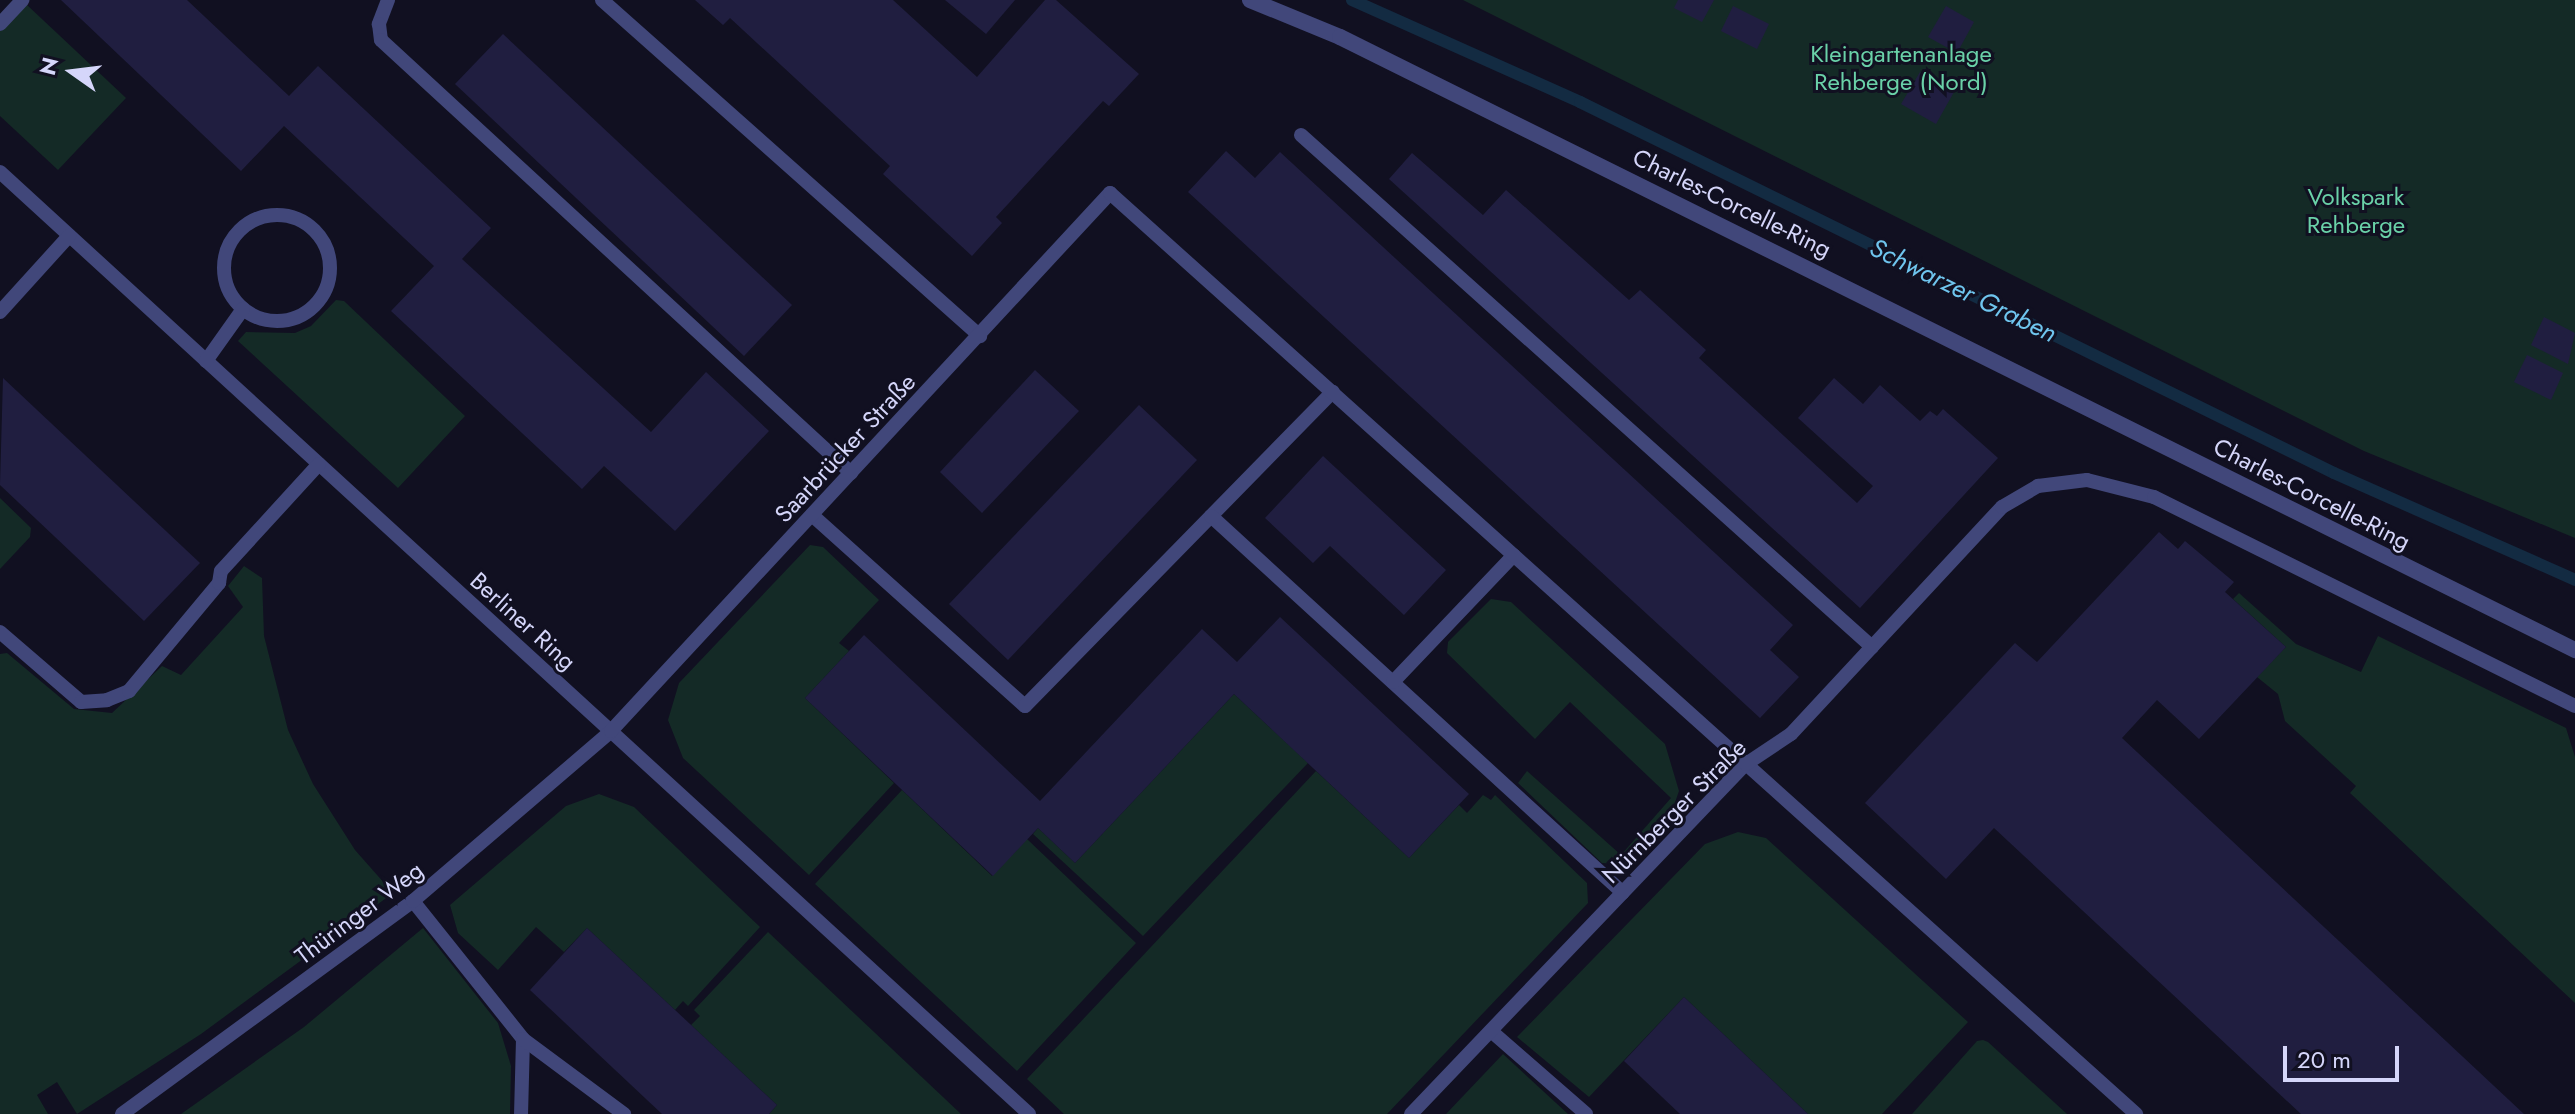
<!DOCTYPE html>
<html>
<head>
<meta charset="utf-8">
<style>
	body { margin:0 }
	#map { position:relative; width:2575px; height:1114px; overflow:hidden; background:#111021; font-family:Jost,sans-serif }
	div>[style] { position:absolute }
	.green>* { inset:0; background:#142a26 }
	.stream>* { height:12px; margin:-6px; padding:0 6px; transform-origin:6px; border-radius:6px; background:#132b42 }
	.building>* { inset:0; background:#201e40 }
	.lane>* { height:14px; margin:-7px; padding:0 7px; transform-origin:7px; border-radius:7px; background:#41477a }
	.lane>.ring { margin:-7px; padding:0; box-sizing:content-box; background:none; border:14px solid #41477a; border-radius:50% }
	.street>* { height:16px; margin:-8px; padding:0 8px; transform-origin:8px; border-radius:8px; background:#41477a }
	span { translate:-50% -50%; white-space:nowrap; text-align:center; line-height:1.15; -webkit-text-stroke:6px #111021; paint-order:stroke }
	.park-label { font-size:24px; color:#6ad1a8 }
	.street-label { font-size:24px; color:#d5d6fa }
	.water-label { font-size:26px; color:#6fc5ee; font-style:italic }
	.north { position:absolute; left:32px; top:32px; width:80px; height:80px; -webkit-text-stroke:6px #111021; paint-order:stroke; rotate:284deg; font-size:22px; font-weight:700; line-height:32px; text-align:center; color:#d5d6fa }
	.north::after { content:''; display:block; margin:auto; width:28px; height:36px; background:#d5d6fa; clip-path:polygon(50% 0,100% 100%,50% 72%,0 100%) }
	.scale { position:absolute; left:2283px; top:1046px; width:116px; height:36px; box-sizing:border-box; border:4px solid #d5d6fa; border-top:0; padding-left:10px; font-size:24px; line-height:28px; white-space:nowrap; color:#d5d6fa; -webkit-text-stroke:6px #111021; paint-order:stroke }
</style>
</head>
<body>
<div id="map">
	<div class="green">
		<div style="clip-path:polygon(1463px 0,2575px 0,2575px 538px,2364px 451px)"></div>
		<div style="clip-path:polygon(26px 4px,126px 98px,58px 170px,0 116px,0 31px)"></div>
		<div style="clip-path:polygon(336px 300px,344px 301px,465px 416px,398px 488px,238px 341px,246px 332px,295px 333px,311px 326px)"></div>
		<div style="clip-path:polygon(0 498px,31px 528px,30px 537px,0 569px)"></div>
		<div style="clip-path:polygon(810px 545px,823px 547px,879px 600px,839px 643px,849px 651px,805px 698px,894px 783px,809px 875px,683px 758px,668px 720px,679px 683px)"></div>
		<div style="clip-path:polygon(244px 566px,262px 578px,264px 636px,288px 730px,313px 784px,355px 850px,393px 893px,201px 1034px,77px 1114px,57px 1082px,37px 1095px,48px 1114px,0 1114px,0 654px,7px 653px,74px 709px,112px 713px,162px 666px,181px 675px,243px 607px,228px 586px)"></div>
		<div style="clip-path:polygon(2239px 593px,2296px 644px,2361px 672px,2378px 636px,2566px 728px,2575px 757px,2575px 1003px,2350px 793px,2356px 786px,2285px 721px,2278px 694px,2257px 677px,2286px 647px,2233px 599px)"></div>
		<div style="clip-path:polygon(1491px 599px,1511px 602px,1665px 744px,1679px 791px,1672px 811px,1622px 864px,1602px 863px,1518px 783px,1527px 771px,1621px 855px,1671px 798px,1570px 702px,1535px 739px,1447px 653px,1448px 642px)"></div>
		<div style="clip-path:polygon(1234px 694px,1308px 763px,1143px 936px,1033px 834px,1038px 828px,1075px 863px)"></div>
		<div style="clip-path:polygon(1316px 771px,1409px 858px,1459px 805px,1467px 813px,1483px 795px,1491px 800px,1495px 795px,1587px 883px,1588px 903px,1387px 1114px,1064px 1114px,1027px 1079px)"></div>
		<div style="clip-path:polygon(902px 790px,992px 876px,1027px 839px,1136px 943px,1017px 1071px,815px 884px)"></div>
		<div style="clip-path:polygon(599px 794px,634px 807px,760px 927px,688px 1006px,683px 1001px,675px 1010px,587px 928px,564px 952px,536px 927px,498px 970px,458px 933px,450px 905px,566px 806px)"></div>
		<div style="clip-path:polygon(1738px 832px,1766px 838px,1968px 1022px,1882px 1114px,1808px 1114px,1684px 997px,1589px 1097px,1517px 1037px,1705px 844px)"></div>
		<div style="clip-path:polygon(423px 928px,498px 1023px,511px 1066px,510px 1114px,181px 1114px,304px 1027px)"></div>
		<div style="clip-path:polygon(768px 932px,961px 1114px,769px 1114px,777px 1105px,691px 1025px,700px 1016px,694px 1010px)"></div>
		<div style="clip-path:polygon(1983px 1040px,1988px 1042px,2067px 1114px,1912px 1114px,1977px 1041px)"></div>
		<div style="clip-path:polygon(1503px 1054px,1568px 1114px,1446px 1114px)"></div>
	</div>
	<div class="stream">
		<div style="left:1352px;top:0;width:250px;rotate:24.1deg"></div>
		<div style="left:1580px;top:102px;width:840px;rotate:26.2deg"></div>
		<div style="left:2334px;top:473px;width:264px;rotate:23.9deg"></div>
	</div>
	<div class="building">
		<div style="clip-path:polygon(61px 0,187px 0,289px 96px,318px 66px,491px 228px,462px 259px,651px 432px,706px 372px,769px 431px,675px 531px,604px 466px,582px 489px,391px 311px,434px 266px,284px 126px,241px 171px)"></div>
		<div style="clip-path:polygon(695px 0,893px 0,977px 77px,1045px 0,1056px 0,1139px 74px,1109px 106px,1103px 101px,996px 217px,1002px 223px,972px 256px,883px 174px,890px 166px,730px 18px,723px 25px)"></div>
		<div style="clip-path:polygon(945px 0,1015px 0,986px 34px)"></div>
		<div style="clip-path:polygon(1678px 0,1714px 0,1702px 22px,1674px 8px)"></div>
		<div style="clip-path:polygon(1733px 6px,1769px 24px,1757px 49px,1721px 31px)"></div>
		<div style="clip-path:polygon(1946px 6px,1974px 22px,1957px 53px,1928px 37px)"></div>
		<div style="clip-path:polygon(503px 34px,792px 305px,744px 356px,455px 84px)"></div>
		<div style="clip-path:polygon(1920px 72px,1954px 92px,1936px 124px,1901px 104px)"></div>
		<div style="clip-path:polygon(1226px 151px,1255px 178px,1280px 152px,1793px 625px,1770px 650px,1799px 677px,1760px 718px,1188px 192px)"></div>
		<div style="clip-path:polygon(1412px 153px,1483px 215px,1506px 190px,1629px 300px,1640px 290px,1706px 350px,1699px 358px,1857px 503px,1873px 486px,1798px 418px,1834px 378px,1863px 404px,1880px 385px,1920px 421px,1930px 411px,1937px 416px,1943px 409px,1998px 458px,1860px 608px,1389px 179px)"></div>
		<div style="clip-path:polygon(2544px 317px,2575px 333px,2568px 364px,2531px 345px)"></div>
		<div style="clip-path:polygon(2527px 355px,2563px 373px,2551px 400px,2514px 382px)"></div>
		<div style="clip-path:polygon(1035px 370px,1079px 411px,982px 513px,940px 472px)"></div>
		<div style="clip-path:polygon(3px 378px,200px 563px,144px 621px,0 485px)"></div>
		<div style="clip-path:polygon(1139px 405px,1197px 460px,1008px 660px,949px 604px)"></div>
		<div style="clip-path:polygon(1323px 456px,1446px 570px,1404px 615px,1330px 546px,1313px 563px,1265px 518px)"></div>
		<div style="clip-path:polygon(2159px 532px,2178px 549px,2185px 541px,2234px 582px,2225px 592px,2286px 647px,2199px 739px,2157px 700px,2122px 738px,2524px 1114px,2301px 1114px,1994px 828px,1946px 879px,1865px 803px,2015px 643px,2037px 662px)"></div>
		<div style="clip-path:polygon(1280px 617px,1469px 794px,1409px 858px,1234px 694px,1075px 863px,1038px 828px,993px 876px,805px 698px,864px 635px,1040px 801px,1202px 629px,1237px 662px)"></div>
		<div style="clip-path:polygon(587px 928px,777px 1105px,769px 1114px,662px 1114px,530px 990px)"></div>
		<div style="clip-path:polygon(1684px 997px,1808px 1114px,1680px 1114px,1624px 1061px)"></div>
	</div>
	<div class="lane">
		<div style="left:388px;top:0;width:26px;rotate:111deg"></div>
		<div style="left:379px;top:24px;width:16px;rotate:83deg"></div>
		<div style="left:381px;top:40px;width:639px;rotate:42.65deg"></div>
		<div style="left:602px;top:0;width:506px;rotate:41.63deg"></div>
		<div style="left:0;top:24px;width:33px;rotate:-47deg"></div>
		<div style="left:1301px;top:135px;width:767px;rotate:41.88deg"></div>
		<div style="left:0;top:172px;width:1395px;rotate:42.47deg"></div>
		<div class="ring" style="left:224px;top:215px;width:92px;height:92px"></div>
		<div style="left:0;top:312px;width:103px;rotate:-47.8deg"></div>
		<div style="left:206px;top:361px;width:64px;rotate:-54.6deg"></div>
		<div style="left:812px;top:515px;width:286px;rotate:41.9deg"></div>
		<div style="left:1025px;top:706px;width:440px;rotate:-45.6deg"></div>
		<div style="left:1211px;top:516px;width:558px;rotate:42.46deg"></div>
		<div style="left:0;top:632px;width:107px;rotate:40.8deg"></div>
		<div style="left:81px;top:702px;width:26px;rotate:-4deg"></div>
		<div style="left:107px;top:700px;width:24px;rotate:-22deg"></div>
		<div style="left:129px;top:691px;width:141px;rotate:-50.2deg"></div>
		<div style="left:219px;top:583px;width:12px;rotate:-81deg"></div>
		<div style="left:221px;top:571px;width:145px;rotate:-47.5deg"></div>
		<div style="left:1393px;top:682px;width:175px;rotate:-46.4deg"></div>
		<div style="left:413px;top:901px;width:176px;rotate:51.4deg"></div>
		<div style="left:523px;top:1039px;width:75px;rotate:91.5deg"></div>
		<div style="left:1491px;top:1031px;width:126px;rotate:41.1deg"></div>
		<div style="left:523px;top:1039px;width:126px;rotate:36.6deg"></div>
		<div style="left:122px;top:1114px;width:361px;rotate:-36.2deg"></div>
		<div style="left:413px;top:901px;width:261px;rotate:-40.6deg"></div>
		<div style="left:611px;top:731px;width:734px;rotate:-47.15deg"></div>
		<div style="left:1110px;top:193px;width:1379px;rotate:41.91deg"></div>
		<div style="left:1411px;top:1114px;width:484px;rotate:-46.3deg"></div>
		<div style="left:1746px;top:764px;width:54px;rotate:-33.7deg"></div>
		<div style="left:1791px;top:734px;width:310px;rotate:-47.1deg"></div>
		<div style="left:2002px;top:507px;width:42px;rotate:-30.3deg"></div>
		<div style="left:2038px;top:486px;width:49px;rotate:-7deg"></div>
		<div style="left:2087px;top:480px;width:69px;rotate:14.2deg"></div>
		<div style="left:2154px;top:497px;width:470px;rotate:26.4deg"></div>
	</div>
	<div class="street">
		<div style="left:1250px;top:0;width:97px;rotate:22.3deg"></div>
		<div style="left:1340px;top:37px;width:1379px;rotate:26.4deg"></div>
	</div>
	<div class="park-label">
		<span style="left:1901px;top:68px">Kleingartenanlage<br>Rehberge (Nord)</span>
		<span style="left:2356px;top:211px">Volkspark<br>Rehberge</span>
	</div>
	<div class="street-label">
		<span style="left:1732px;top:203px;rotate:26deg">Charles-Corcelle-Ring</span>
		<span style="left:845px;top:448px;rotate:-47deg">Saarbrücker Straße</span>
		<span style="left:2312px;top:494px;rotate:27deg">Charles-Corcelle-Ring</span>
		<span style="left:523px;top:621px;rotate:42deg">Berliner Ring</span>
		<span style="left:1674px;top:811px;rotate:-45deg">Nürnberger Straße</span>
		<span style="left:359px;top:913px;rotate:-37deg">Thüringer Weg</span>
	</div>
	<div class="water-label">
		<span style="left:1963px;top:291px;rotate:26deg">Schwarzer Graben</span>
	</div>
	<div class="north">N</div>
	<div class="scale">20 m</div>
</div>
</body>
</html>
